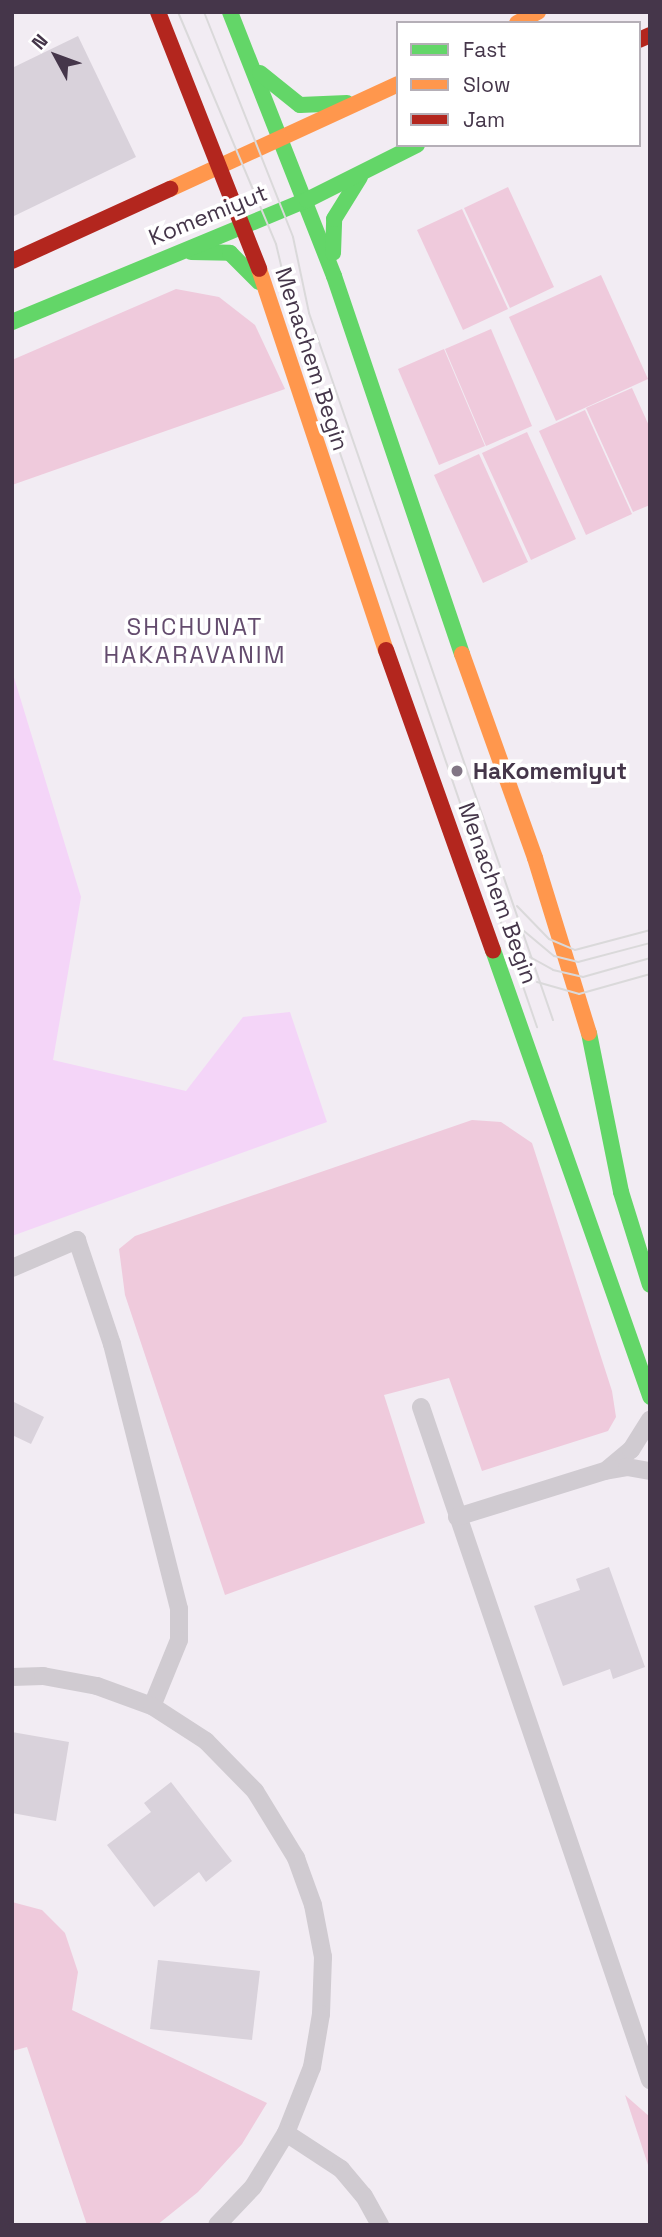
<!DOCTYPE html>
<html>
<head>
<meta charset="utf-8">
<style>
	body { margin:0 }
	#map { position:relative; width:662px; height:2237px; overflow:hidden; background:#f2ecf3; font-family:"Space Grotesk",sans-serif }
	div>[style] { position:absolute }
	.green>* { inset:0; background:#efcadc }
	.sand>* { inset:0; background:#f4d5f8 }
	.building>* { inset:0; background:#d9d2db }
	.street>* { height:18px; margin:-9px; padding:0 9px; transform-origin:9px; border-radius:9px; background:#d0cbd1 }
	.fast>* { height:16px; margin:-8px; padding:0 8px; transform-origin:8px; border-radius:8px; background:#63d668 }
	.slow>* { height:16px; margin:-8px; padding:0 8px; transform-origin:8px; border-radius:8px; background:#ff974d }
	.jam>* { height:16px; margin:-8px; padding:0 8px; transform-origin:8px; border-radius:8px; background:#b3261e }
	.tram>* { height:2px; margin:-1px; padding:0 1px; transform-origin:1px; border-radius:1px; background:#dad9da }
	.dots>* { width:19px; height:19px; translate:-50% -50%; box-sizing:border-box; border:4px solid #fff; border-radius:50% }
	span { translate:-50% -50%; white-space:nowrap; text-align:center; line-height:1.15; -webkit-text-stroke:7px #fff; paint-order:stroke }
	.street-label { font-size:23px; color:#45364a }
	.poi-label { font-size:23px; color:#45364a; font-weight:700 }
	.left { translate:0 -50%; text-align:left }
	.neighbourhood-label { font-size:24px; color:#644c6e; letter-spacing:2px }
	.frame { position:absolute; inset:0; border:14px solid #45364a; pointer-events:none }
	.legend { position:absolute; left:396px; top:21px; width:245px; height:126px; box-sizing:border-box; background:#fff; border:2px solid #b5afb7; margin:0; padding:9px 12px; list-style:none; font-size:21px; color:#45364a }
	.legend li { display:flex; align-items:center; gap:14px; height:35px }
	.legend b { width:35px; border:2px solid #b5afb7 }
	.north { position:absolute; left:21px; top:21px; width:70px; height:70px; -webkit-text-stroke:5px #fff; paint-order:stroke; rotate:311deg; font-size:19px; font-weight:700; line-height:28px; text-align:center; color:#45364a }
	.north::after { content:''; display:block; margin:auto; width:24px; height:32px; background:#45364a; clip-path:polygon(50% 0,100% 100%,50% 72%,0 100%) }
</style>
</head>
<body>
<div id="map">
	<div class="green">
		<div style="clip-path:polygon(508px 187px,554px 287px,510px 308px,464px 208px)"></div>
		<div style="clip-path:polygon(462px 209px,508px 309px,463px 330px,417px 230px)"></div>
		<div style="clip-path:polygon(601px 275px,648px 379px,556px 421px,509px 317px)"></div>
		<div style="clip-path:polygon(176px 289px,219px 297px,255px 325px,285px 389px,12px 485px,12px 360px)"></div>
		<div style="clip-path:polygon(491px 329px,532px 426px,486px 446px,445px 349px)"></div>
		<div style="clip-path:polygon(444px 349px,485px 446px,439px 465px,398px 369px)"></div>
		<div style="clip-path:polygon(632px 388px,650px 428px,650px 505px,633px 512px,586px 408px)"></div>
		<div style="clip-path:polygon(585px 410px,632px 514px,586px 535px,539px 431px)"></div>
		<div style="clip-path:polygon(527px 432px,576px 539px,531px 560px,482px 453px)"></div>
		<div style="clip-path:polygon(479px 454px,528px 562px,483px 583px,434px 475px)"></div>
		<div style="clip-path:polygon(472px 1120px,501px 1122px,532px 1143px,612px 1391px,616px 1417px,608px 1431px,482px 1471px,449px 1378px,384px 1395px,425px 1523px,225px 1595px,125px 1295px,119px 1249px,135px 1236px)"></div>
		<div style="clip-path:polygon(12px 1902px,42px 1910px,65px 1933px,78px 1972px,72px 2010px,267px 2103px,242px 2144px,198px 2192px,157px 2225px,87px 2225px,27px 2047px,12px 2051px)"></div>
		<div style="clip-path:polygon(625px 2095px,650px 2117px,650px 2171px)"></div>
	</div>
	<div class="sand">
		<div style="clip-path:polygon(12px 671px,81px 897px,53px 1060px,186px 1091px,243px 1017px,290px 1012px,327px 1122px,12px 1236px)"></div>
	</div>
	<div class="building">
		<div style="clip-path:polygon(78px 36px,136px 157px,12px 217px,12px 68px)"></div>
		<div style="clip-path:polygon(12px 1401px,44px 1417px,31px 1444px,12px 1435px)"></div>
		<div style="clip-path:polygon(609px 1567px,645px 1667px,613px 1679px,610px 1669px,563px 1686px,534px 1606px,580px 1590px,576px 1579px)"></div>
		<div style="clip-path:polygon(12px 1732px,69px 1742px,56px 1821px,12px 1813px)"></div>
		<div style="clip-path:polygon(171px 1782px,232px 1861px,206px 1882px,199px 1872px,154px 1907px,107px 1845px,151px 1812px,144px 1803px)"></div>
		<div style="clip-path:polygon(158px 1960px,260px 1971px,252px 2040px,150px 2029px)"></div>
	</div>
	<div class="street">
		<div style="left:12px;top:1268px;width:71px;rotate:-23.3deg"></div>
		<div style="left:77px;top:1240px;width:110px;rotate:71.4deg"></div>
		<div style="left:112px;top:1344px;width:273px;rotate:75.8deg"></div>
		<div style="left:179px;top:1609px;width:31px;rotate:90deg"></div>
		<div style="left:179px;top:1640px;width:71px;rotate:112.2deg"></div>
		<div style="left:421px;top:1407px;width:711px;rotate:71.21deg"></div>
		<div style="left:608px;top:1469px;width:30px;rotate:-40deg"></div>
		<div style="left:631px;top:1450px;width:36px;rotate:-58deg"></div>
		<div style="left:457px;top:1517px;width:155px;rotate:-17.3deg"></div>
		<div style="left:605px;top:1471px;width:22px;rotate:-10deg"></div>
		<div style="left:627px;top:1467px;width:23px;rotate:10deg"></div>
		<div style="left:12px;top:1677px;width:31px;rotate:-2deg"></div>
		<div style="left:43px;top:1676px;width:55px;rotate:10.5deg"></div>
		<div style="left:97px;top:1686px;width:59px;rotate:20deg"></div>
		<div style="left:152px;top:1706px;width:64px;rotate:32.9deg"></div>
		<div style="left:206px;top:1741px;width:70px;rotate:45.6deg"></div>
		<div style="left:255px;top:1791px;width:79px;rotate:58.5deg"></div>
		<div style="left:296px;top:1858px;width:50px;rotate:70.1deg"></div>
		<div style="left:313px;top:1905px;width:53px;rotate:79.1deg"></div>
		<div style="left:323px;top:1957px;width:57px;rotate:92deg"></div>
		<div style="left:321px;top:2014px;width:54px;rotate:99.6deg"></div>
		<div style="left:312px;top:2067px;width:71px;rotate:111.5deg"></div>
		<div style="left:286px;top:2133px;width:63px;rotate:121.4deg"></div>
		<div style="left:253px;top:2187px;width:52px;rotate:133.5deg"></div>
		<div style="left:286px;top:2133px;width:66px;rotate:33.2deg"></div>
		<div style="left:341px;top:2169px;width:35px;rotate:50deg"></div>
		<div style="left:364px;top:2196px;width:33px;rotate:61deg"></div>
	</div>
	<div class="fast">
		<div style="left:230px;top:12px;width:284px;rotate:68.5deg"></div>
		<div style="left:334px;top:276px;width:399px;rotate:71.3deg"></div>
		<div style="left:260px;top:73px;width:51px;rotate:38.7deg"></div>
		<div style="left:300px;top:105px;width:47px;rotate:-2.4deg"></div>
		<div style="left:191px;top:252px;width:39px;rotate:1deg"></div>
		<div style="left:230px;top:253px;width:41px;rotate:45deg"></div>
		<div style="left:333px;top:253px;width:34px;rotate:-88deg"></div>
		<div style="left:334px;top:219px;width:49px;rotate:-58.2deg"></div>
		<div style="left:12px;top:322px;width:319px;rotate:-22.5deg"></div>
		<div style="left:307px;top:200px;width:123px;rotate:-26.6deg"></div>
		<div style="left:493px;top:950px;width:474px;rotate:70.6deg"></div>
		<div style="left:589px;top:1033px;width:162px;rotate:78.6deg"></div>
		<div style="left:621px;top:1192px;width:97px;rotate:72.7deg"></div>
	</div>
	<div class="slow">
		<div style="left:517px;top:23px;width:24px;rotate:-28deg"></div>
		<div style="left:170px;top:189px;width:251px;rotate:-24.7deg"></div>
		<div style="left:259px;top:269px;width:402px;rotate:71.6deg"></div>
		<div style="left:462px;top:654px;width:217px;rotate:70.3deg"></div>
		<div style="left:535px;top:858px;width:183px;rotate:72.9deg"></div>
	</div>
	<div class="jam">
		<div style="left:158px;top:12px;width:276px;rotate:68.5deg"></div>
		<div style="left:639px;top:40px;width:12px;rotate:-24deg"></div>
		<div style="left:12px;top:261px;width:174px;rotate:-24.5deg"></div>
		<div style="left:386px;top:650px;width:319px;rotate:70.4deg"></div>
	</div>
	<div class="tram">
		<div style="left:178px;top:12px;width:252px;rotate:67.1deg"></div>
		<div style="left:276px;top:244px;width:74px;rotate:76.7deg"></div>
		<div style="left:293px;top:316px;width:752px;rotate:71.06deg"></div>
		<div style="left:204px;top:12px;width:242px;rotate:68.4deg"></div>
		<div style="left:293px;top:237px;width:78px;rotate:78.1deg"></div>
		<div style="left:309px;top:313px;width:748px;rotate:70.96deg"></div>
		<div style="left:517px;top:906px;width:46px;rotate:45.9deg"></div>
		<div style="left:549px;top:939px;width:28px;rotate:23deg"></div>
		<div style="left:575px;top:950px;width:78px;rotate:-14.9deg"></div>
		<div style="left:524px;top:931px;width:39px;rotate:40deg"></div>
		<div style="left:554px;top:956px;width:25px;rotate:14deg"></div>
		<div style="left:578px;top:962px;width:74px;rotate:-14.8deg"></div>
		<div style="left:530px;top:957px;width:26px;rotate:29deg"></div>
		<div style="left:553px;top:970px;width:31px;rotate:13deg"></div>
		<div style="left:583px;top:977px;width:70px;rotate:-15.8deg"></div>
		<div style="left:537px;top:982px;width:44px;rotate:15.9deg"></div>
		<div style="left:579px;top:994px;width:74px;rotate:-15.7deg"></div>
	</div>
	<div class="dots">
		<div style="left:457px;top:771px;background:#827685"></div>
	</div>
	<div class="street-label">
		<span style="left:208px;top:215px;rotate:-22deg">Komemiyut</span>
		<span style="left:312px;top:359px;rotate:72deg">Menachem Begin</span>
		<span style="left:498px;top:893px;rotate:70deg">Menachem Begin</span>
	</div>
	<div class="poi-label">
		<span class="left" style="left:473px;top:771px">HaKomemiyut</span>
	</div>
	<div class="neighbourhood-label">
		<span style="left:195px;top:641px">SHCHUNAT<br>HAKARAVANIM</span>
	</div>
	<div class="frame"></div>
	<ul class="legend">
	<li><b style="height:9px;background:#63d668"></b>Fast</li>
	<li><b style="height:9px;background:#ff974d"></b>Slow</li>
	<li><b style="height:9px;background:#b3261e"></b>Jam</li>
	</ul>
	<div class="north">N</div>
</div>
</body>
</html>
